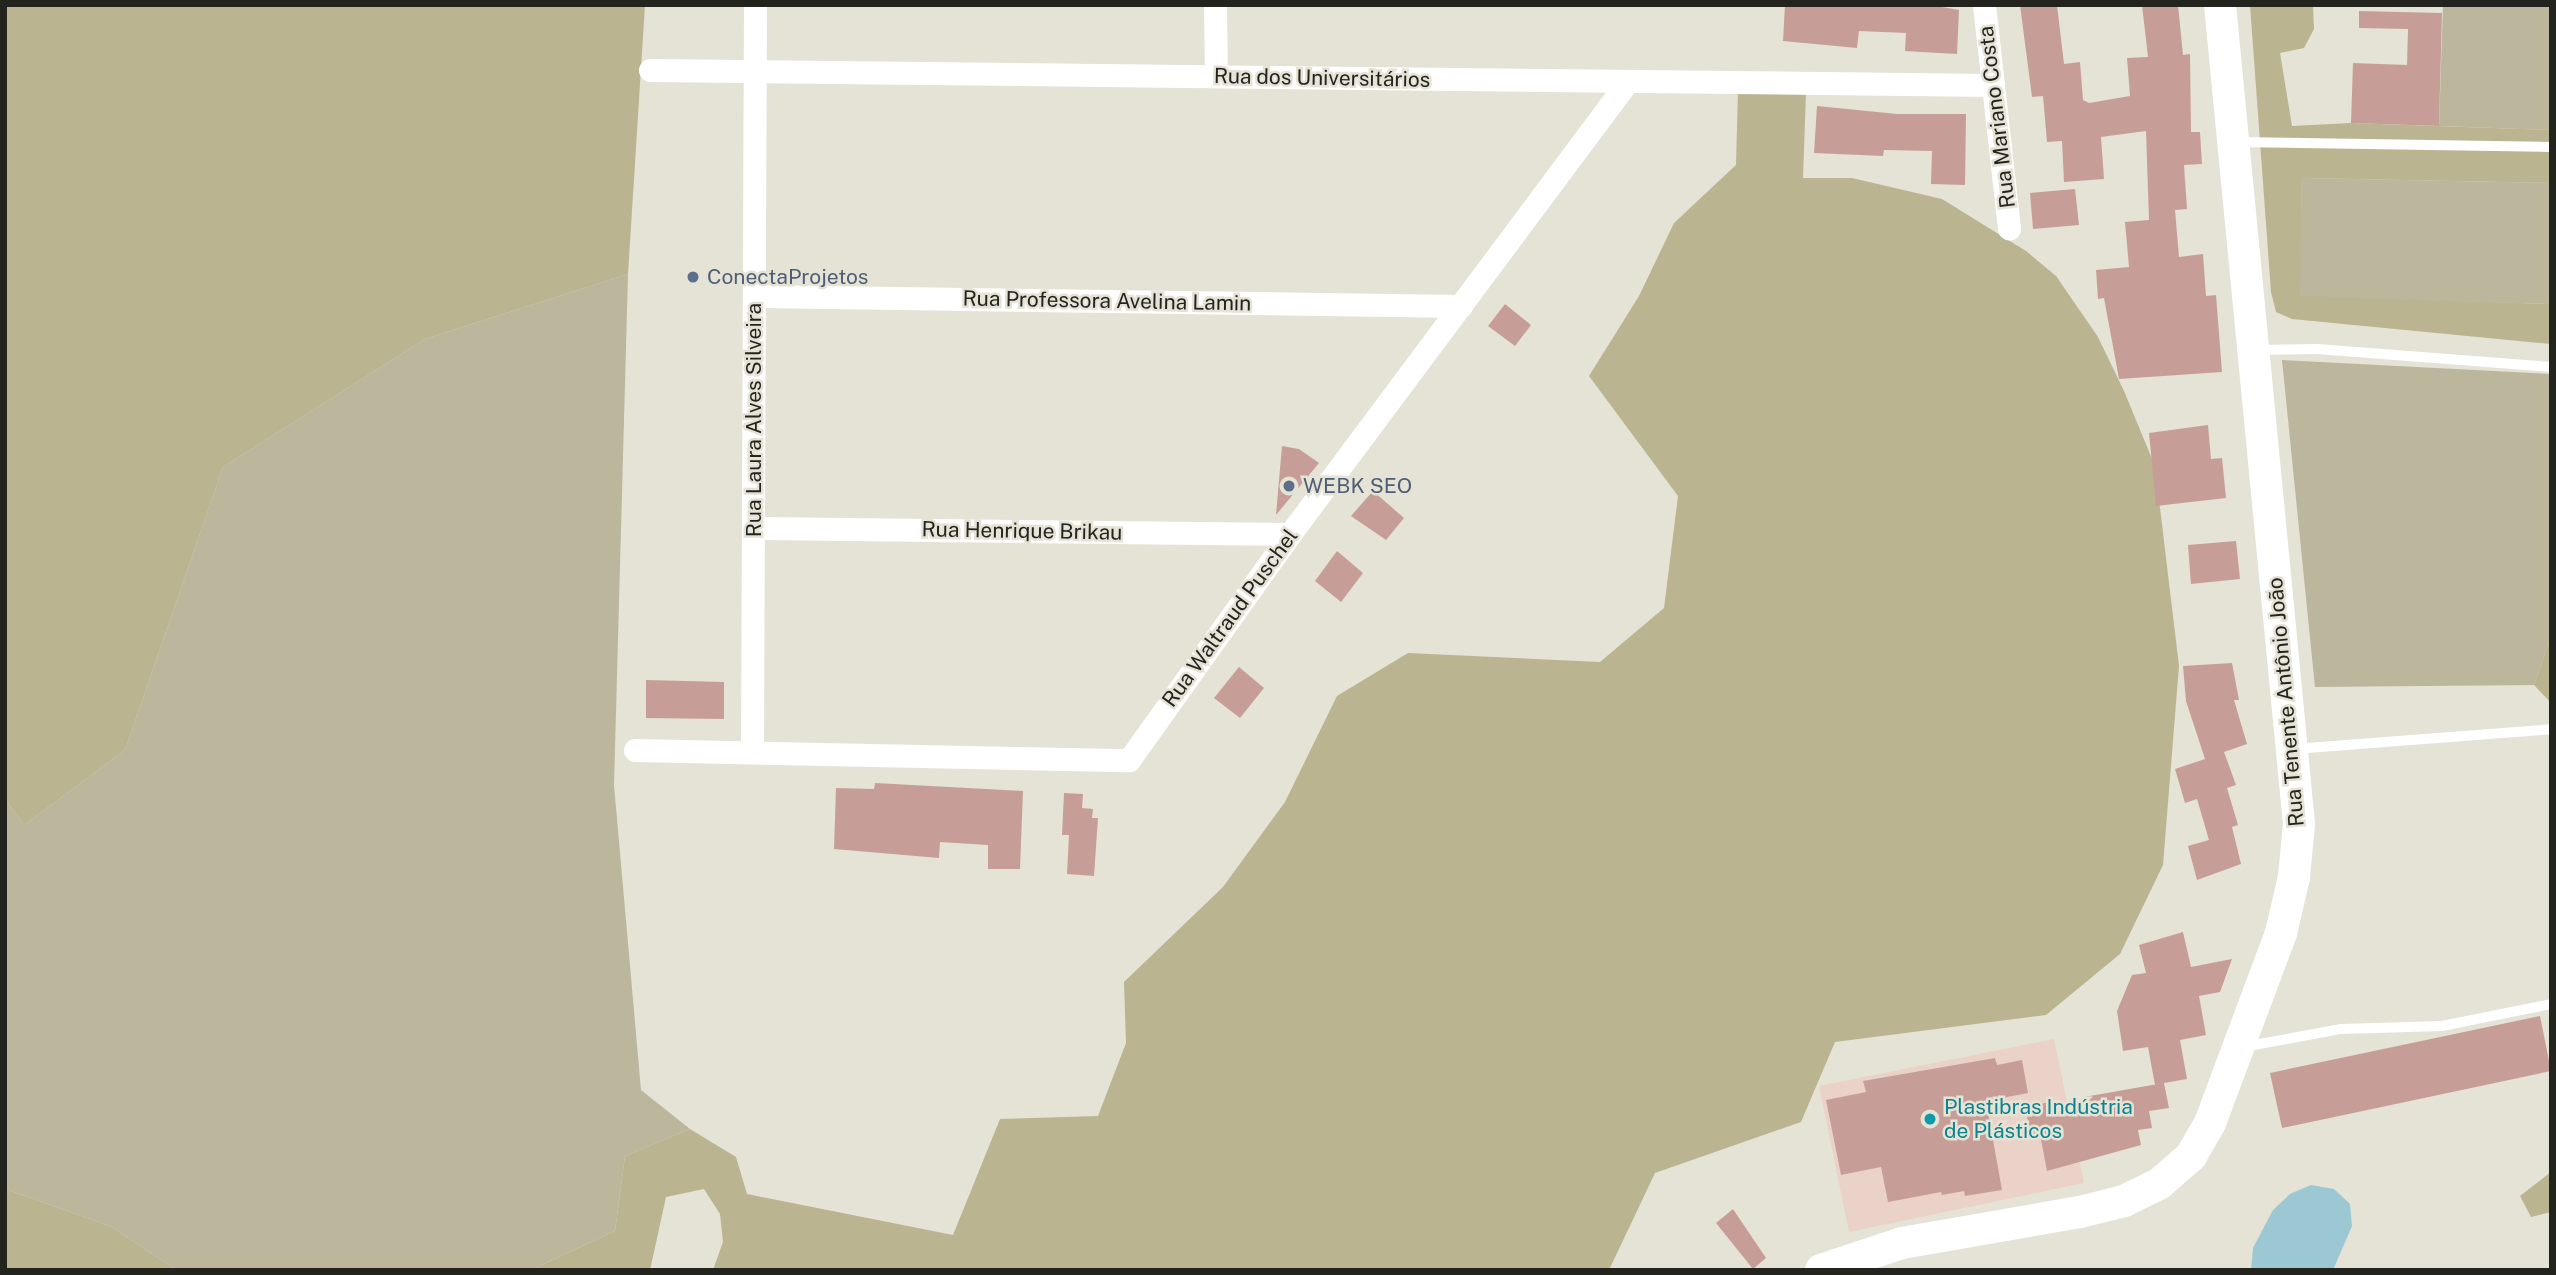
<!DOCTYPE html>
<html>
<head>
<meta charset="utf-8">
<style>
	body { margin:0 }
	#map { position:relative; width:2556px; height:1275px; overflow:hidden; background:#e5e2d6; font-family:"Public Sans",sans-serif }
	div>[style] { position:absolute }
	.industrial>* { inset:0; background:#ead2c9 }
	.green>* { inset:0; background:#bbb69c }
	.forest>* { inset:0; background:#bab490 }
	.water>* { inset:0; background:#9bc8d2 }
	.building>* { inset:0; background:#c79e97 }
	.lane>* { height:10px; margin:-5px; padding:0 5px; transform-origin:5px; border-radius:5px; background:#fff }
	.street>* { height:23px; margin:-11.5px; padding:0 11.5px; transform-origin:11.5px; border-radius:11.5px; background:#fff }
	.secondary>* { height:32px; margin:-16px; padding:0 16px; transform-origin:16px; border-radius:16px; background:#fff }
	.dots>* { width:19px; height:19px; translate:-50% -50%; box-sizing:border-box; border:4px solid #e5e2d6; border-radius:50% }
	span { translate:-50% -50%; white-space:nowrap; text-align:center; line-height:1.15; -webkit-text-stroke:5px #e5e2d6; paint-order:stroke }
	.street-label { font-size:21px; color:#24241f }
	.service-label { font-size:21px; color:#4e5e75 }
	.left { translate:0 -50%; text-align:left }
	.culture-label { font-size:21px; color:#0d838f }
	.frame { position:absolute; inset:0; border:7px solid #24241f; pointer-events:none }
</style>
</head>
<body>
<div id="map">
	<div class="industrial">
		<div style="clip-path:polygon(2054px 1039px,2084px 1183px,1849px 1232px,1819px 1086px)"></div>
	</div>
	<div class="green">
		<div style="clip-path:polygon(2443px 5px,2551px 5px,2551px 130px,2439px 126px)"></div>
		<div style="clip-path:polygon(2302px 178px,2551px 183px,2551px 304px,2299px 297px)"></div>
		<div style="clip-path:polygon(628px 274px,614px 785px,641px 1090px,690px 1129px,625px 1156px,615px 1231px,531px 1270px,176px 1270px,110px 1226px,5px 1189px,5px 799px,24px 825px,125px 750px,223px 467px,425px 339px)"></div>
		<div style="clip-path:polygon(2282px 360px,2551px 374px,2551px 636px,2534px 685px,2315px 687px)"></div>
	</div>
	<div class="forest">
		<div style="clip-path:polygon(5px 5px,645px 5px,628px 274px,425px 339px,223px 467px,125px 750px,24px 825px,5px 799px)"></div>
		<div style="clip-path:polygon(2250px 5px,2313px 6px,2314px 29px,2304px 48px,2280px 53px,2292px 126px,2351px 123px,2551px 130px,2551px 183px,2302px 178px,2300px 296px,2551px 304px,2551px 344px,2292px 319px,2276px 312px,2271px 292px)"></div>
		<div style="clip-path:polygon(1738px 90px,1806px 92px,1803px 178px,1852px 178px,1942px 199px,2026px 251px,2056px 276px,2098px 337px,2124px 391px,2155px 466px,2179px 666px,2163px 865px,2120px 954px,2046px 1015px,1835px 1042px,1801px 1122px,1655px 1173px,1609px 1270px,713px 1270px,723px 1242px,720px 1214px,704px 1189px,666px 1197px,650px 1270px,531px 1270px,615px 1231px,625px 1156px,690px 1129px,736px 1157px,747px 1194px,953px 1235px,1000px 1119px,1098px 1116px,1126px 1043px,1124px 982px,1223px 887px,1285px 802px,1337px 696px,1408px 653px,1600px 662px,1664px 608px,1678px 496px,1589px 376px,1639px 296px,1674px 223px,1736px 165px)"></div>
		<div style="clip-path:polygon(2551px 636px,2551px 703px,2534px 685px)"></div>
		<div style="clip-path:polygon(2551px 1172px,2551px 1212px,2531px 1217px,2520px 1196px)"></div>
		<div style="clip-path:polygon(5px 1189px,110px 1226px,176px 1270px,5px 1270px)"></div>
	</div>
	<div class="water">
		<div style="clip-path:polygon(2311px 1185px,2334px 1189px,2350px 1204px,2352px 1226px,2333px 1270px,2251px 1270px,2253px 1248px,2273px 1210px,2290px 1194px)"></div>
	</div>
	<div class="building">
		<div style="clip-path:polygon(1785px 5px,1931px 5px,1959px 10px,1957px 54px,1905px 51px,1906px 33px,1859px 31px,1857px 48px,1783px 41px)"></div>
		<div style="clip-path:polygon(2020px 5px,2057px 5px,2064px 64px,2080px 62px,2083px 100px,2089px 103px,2130px 96px,2127px 58px,2148px 57px,2142px 5px,2178px 5px,2183px 55px,2190px 54px,2191px 132px,2200px 132px,2202px 164px,2184px 165px,2187px 209px,2175px 210px,2179px 257px,2203px 254px,2206px 296px,2216px 295px,2222px 372px,2119px 379px,2104px 298px,2098px 299px,2096px 270px,2129px 267px,2125px 222px,2149px 220px,2146px 131px,2101px 137px,2104px 179px,2064px 182px,2062px 141px,2047px 142px,2043px 96px,2032px 97px)"></div>
		<div style="clip-path:polygon(2359px 11px,2442px 13px,2439px 126px,2351px 123px,2353px 63px,2407px 65px,2408px 29px,2359px 28px)"></div>
		<div style="clip-path:polygon(1817px 106px,1897px 114px,1966px 114px,1965px 185px,1931px 184px,1932px 151px,1884px 150px,1883px 156px,1814px 153px)"></div>
		<div style="clip-path:polygon(2075px 189px,2079px 225px,2033px 229px,2030px 193px)"></div>
		<div style="clip-path:polygon(1505px 304px,1531px 325px,1515px 346px,1488px 326px)"></div>
		<div style="clip-path:polygon(2208px 425px,2211px 459px,2222px 458px,2226px 498px,2156px 506px,2149px 433px)"></div>
		<div style="clip-path:polygon(1282px 446px,1299px 449px,1319px 463px,1276px 515px)"></div>
		<div style="clip-path:polygon(1373px 491px,1404px 518px,1386px 540px,1351px 516px)"></div>
		<div style="clip-path:polygon(2236px 541px,2240px 579px,2191px 584px,2188px 545px)"></div>
		<div style="clip-path:polygon(1337px 551px,1363px 573px,1341px 602px,1315px 581px)"></div>
		<div style="clip-path:polygon(2232px 663px,2239px 700px,2234px 700px,2247px 744px,2224px 752px,2236px 785px,2227px 788px,2238px 825px,2232px 827px,2241px 864px,2197px 880px,2188px 846px,2209px 840px,2197px 799px,2185px 803px,2175px 769px,2205px 759px,2186px 701px,2183px 666px)"></div>
		<div style="clip-path:polygon(1239px 667px,1264px 688px,1240px 718px,1214px 698px)"></div>
		<div style="clip-path:polygon(646px 680px,724px 682px,724px 719px,646px 718px)"></div>
		<div style="clip-path:polygon(875px 783px,1023px 791px,1020px 869px,988px 869px,988px 845px,940px 842px,939px 858px,834px 849px,836px 788px,874px 789px)"></div>
		<div style="clip-path:polygon(1064px 793px,1083px 794px,1082px 808px,1093px 809px,1092px 818px,1098px 818px,1094px 876px,1067px 874px,1069px 835px,1062px 835px)"></div>
		<div style="clip-path:polygon(2183px 932px,2191px 967px,2232px 959px,2220px 992px,2199px 996px,2206px 1035px,2180px 1040px,2187px 1079px,2164px 1083px,2169px 1108px,2149px 1111px,2152px 1128px,2138px 1130px,2141px 1145px,2047px 1171px,2040px 1134px,2031px 1136px,2025px 1107px,2050px 1102px,2052px 1115px,2086px 1108px,2084px 1097px,2158px 1084px,2155px 1085px,2148px 1047px,2123px 1051px,2117px 1011px,2132px 975px,2146px 973px,2139px 945px)"></div>
		<div style="clip-path:polygon(2540px 1016px,2551px 1071px,2282px 1128px,2270px 1073px)"></div>
		<div style="clip-path:polygon(1995px 1058px,1997px 1065px,2022px 1060px,2028px 1093px,1986px 1101px,2002px 1190px,1965px 1196px,1964px 1191px,1942px 1195px,1941px 1192px,1888px 1202px,1881px 1167px,1841px 1175px,1826px 1100px,1866px 1092px,1863px 1081px)"></div>
		<div style="clip-path:polygon(1733px 1209px,1766px 1258px,1753px 1269px,1716px 1223px)"></div>
	</div>
	<div class="lane">
		<div style="left:2235px;top:142px;width:316px;rotate:0.9deg"></div>
		<div style="left:2257px;top:350px;width:60px;rotate:-1deg"></div>
		<div style="left:2317px;top:349px;width:235px;rotate:4.4deg"></div>
		<div style="left:2294px;top:749px;width:258px;rotate:-4.4deg"></div>
		<div style="left:2243px;top:1047px;width:100px;rotate:-10.4deg"></div>
		<div style="left:2341px;top:1029px;width:101px;rotate:-1.7deg"></div>
		<div style="left:2442px;top:1026px;width:111px;rotate:-11.4deg"></div>
	</div>
	<div class="street">
		<div style="left:1215px;top:5px;width:71px;rotate:89.2deg"></div>
		<div style="left:1984px;top:5px;width:225px;rotate:83.6deg"></div>
		<div style="left:650px;top:70px;width:1343px;rotate:0.64deg"></div>
		<div style="left:754px;top:296px;width:707px;rotate:0.81deg"></div>
		<div style="left:753px;top:528px;width:537px;rotate:0.64deg"></div>
		<div style="left:635px;top:750px;width:494px;rotate:1.2deg"></div>
		<div style="left:1129px;top:760px;width:277px;rotate:-54.5deg"></div>
		<div style="left:1290px;top:534px;width:565px;rotate:-53.27deg"></div>
		<div style="left:752px;top:752px;width:747px;rotate:-89.77deg"></div>
	</div>
	<div class="secondary">
		<div style="left:1821px;top:1270px;width:85px;rotate:-18.4deg"></div>
		<div style="left:1902px;top:1243px;width:181px;rotate:-9.9deg"></div>
		<div style="left:2080px;top:1212px;width:45px;rotate:-14deg"></div>
		<div style="left:2124px;top:1201px;width:39px;rotate:-26deg"></div>
		<div style="left:2159px;top:1184px;width:43px;rotate:-41.2deg"></div>
		<div style="left:2191px;top:1156px;width:38px;rotate:-60deg"></div>
		<div style="left:2210px;top:1123px;width:203px;rotate:-69.5deg"></div>
		<div style="left:2281px;top:933px;width:57px;rotate:-76.9deg"></div>
		<div style="left:2294px;top:877px;width:53px;rotate:-84.6deg"></div>
		<div style="left:2299px;top:824px;width:823px;rotate:-95.51deg"></div>
	</div>
	<div class="dots">
		<div style="left:693px;top:277px;background:#5c6f8a"></div>
		<div style="left:1289px;top:486px;background:#5c6f8a"></div>
		<div style="left:1930px;top:1119px;background:#0f9aa8"></div>
	</div>
	<div class="street-label">
		<span style="left:1322px;top:78px;rotate:1deg">Rua dos Universitários</span>
		<span style="left:1997px;top:117px;rotate:-97deg">Rua Mariano Costa</span>
		<span style="left:1107px;top:301px;rotate:1deg">Rua Professora Avelina Lamin</span>
		<span style="left:754px;top:420px;rotate:-90deg">Rua Laura Alves Silveira</span>
		<span style="left:1022px;top:531px;rotate:1deg">Rua Henrique Brikau</span>
		<span style="left:1230px;top:618px;rotate:-54deg">Rua Waltraud Puschel</span>
		<span style="left:2286px;top:702px;rotate:-95deg">Rua Tenente Antônio João</span>
	</div>
	<div class="service-label">
		<span class="left" style="left:707px;top:277px">ConectaProjetos</span>
		<span class="left" style="left:1303px;top:486px">WEBK SEO</span>
	</div>
	<div class="culture-label">
		<span class="left" style="left:1944px;top:1119px">Plastibras Indústria<br>de Plásticos</span>
	</div>
	<div class="frame"></div>
</div>
</body>
</html>
